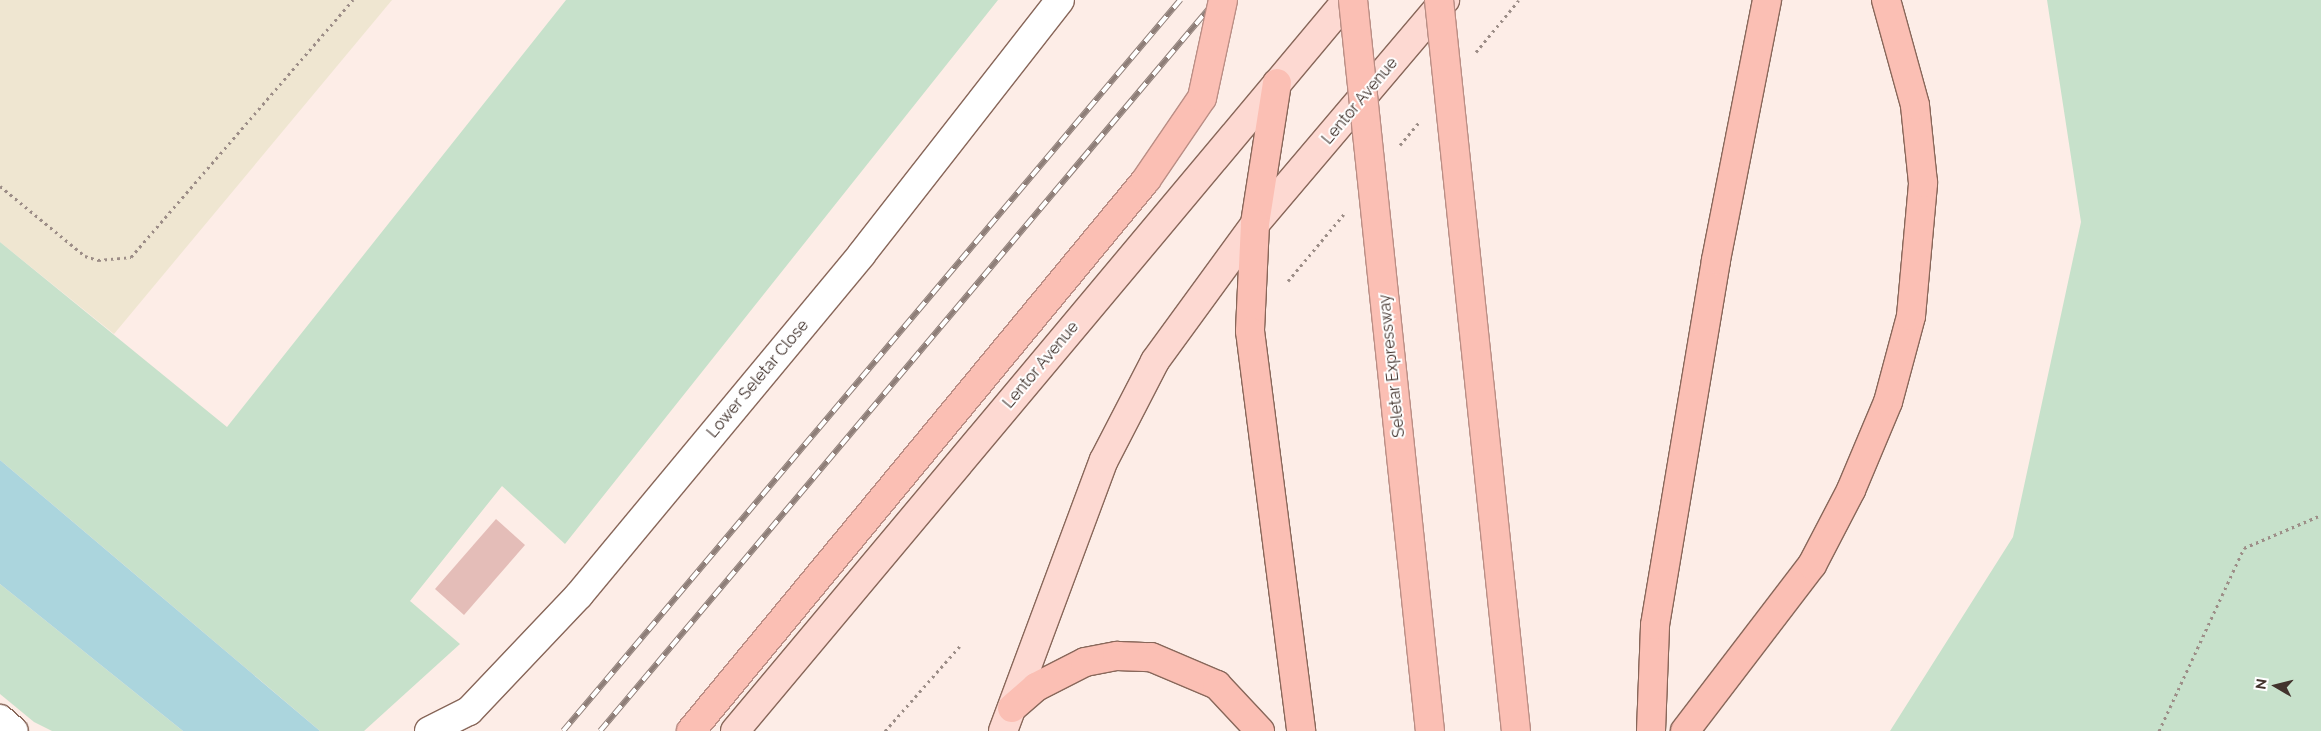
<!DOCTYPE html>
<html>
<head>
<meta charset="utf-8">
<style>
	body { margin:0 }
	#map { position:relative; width:2321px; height:731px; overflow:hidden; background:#fdede7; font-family:Raleway,sans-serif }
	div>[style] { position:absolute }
	.industrial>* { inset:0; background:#efe6d1 }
	.green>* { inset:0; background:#c7e1cb }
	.water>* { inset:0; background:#abd5dd }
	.building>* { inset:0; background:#e4bdb8 }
	.path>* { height:3px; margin-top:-1.5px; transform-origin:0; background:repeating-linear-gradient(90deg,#9c8d87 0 2.5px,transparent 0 6.5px) }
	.roads { filter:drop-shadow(1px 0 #88675a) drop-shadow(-1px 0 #88675a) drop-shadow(0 1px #88675a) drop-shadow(0 -1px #88675a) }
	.minor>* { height:28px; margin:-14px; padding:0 14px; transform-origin:14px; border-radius:14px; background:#fff }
	.major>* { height:28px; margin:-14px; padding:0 14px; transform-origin:14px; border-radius:14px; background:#fdd9d2 }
	.highway>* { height:28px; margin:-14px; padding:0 14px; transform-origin:14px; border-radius:14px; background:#fbbfb4 }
	.rail>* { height:5.5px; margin-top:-2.75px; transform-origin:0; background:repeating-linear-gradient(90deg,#fff 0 11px,#8e7e78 0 22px); box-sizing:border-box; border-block:1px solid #8e7e78 }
	.bridges { filter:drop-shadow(1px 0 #ba8e85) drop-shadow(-1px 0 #ba8e85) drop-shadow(0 1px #ba8e85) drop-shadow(0 -1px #ba8e85) }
	.highway-bridge>* { height:28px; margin:-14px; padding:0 14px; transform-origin:14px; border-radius:14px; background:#fbbfb4 }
	span { translate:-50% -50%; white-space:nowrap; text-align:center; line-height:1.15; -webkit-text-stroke:4px #fff; paint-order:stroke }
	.street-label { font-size:16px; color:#42332d }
	.north { position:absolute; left:2251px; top:661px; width:50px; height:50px; -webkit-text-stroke:4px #fff; paint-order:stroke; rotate:278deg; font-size:14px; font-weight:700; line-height:20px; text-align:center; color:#42332d }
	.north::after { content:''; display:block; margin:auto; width:18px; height:22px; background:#42332d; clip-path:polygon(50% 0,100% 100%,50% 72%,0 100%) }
</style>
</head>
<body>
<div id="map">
	<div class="industrial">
		<div style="clip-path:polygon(0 0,392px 0,114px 334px,0 242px)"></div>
	</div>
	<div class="green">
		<div style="clip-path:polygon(566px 0,998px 0,565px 544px,502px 486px,410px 601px,460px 644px,364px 731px,320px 731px,0 460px,0 242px,227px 427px)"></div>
		<div style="clip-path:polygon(2047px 0,2321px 0,2321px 731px,1890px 731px,2013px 537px,2081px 222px)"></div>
		<div style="clip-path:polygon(0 584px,183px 731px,52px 731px,34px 722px,0 694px)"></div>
	</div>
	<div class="water">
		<div style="clip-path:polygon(0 460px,131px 571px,320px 731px,183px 731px,0 584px)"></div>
	</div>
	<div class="building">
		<div style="clip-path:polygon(496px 519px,525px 545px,464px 615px,435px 589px)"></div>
	</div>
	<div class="path">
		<div style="left:1476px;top:52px;width:67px;rotate:-50.4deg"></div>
		<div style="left:1400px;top:145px;width:31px;rotate:-50deg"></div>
		<div style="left:0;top:186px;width:110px;rotate:39.5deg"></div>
		<div style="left:85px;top:256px;width:14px;rotate:17deg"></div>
		<div style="left:98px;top:260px;width:33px;rotate:-5deg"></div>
		<div style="left:131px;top:257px;width:340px;rotate:-49.2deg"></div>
		<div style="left:1288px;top:281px;width:87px;rotate:-50.1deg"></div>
		<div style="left:885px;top:731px;width:113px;rotate:-48.6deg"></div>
		<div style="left:2159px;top:731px;width:202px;rotate:-65.1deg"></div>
		<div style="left:2244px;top:548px;width:84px;rotate:-23.2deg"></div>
	</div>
	<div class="roads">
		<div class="minor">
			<div style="left:0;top:719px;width:18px;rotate:41deg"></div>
			<div style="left:429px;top:731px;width:45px;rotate:-26.6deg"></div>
			<div style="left:469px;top:711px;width:160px;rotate:-46.5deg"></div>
			<div style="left:579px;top:595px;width:442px;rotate:-50.3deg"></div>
			<div style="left:861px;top:255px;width:323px;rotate:-52deg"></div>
		</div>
		<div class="major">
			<div style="left:735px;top:731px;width:953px;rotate:-50.06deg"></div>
			<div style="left:1003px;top:731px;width:289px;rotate:-69.6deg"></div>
			<div style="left:1104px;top:460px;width:111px;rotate:-62.7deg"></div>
			<div style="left:1155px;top:361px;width:170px;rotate:-53.9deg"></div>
			<div style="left:1255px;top:224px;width:294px;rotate:-49.7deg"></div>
		</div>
		<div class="highway">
			<div style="left:1277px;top:83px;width:143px;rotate:98.9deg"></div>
			<div style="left:1255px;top:224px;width:107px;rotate:92.7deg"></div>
			<div style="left:1250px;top:331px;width:403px;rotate:82.7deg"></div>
			<div style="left:1012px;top:708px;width:32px;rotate:-41deg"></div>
			<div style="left:1036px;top:687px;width:55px;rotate:-27deg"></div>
			<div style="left:1085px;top:662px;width:33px;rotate:-11deg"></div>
			<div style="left:1117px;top:656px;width:34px;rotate:2deg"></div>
			<div style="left:1151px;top:657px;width:72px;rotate:23deg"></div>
			<div style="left:1217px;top:685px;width:63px;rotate:46.9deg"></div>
			<div style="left:1651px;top:731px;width:106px;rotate:-87.8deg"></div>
			<div style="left:1655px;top:625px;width:370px;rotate:-80.5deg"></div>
			<div style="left:1716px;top:260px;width:265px;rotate:-78.9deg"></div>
			<div style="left:1685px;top:731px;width:209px;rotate:-52.6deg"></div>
			<div style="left:1812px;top:565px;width:85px;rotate:-62.5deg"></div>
			<div style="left:1851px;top:490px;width:95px;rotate:-67.2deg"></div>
			<div style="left:1888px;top:402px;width:89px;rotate:-75deg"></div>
			<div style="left:1911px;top:316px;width:134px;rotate:-84.8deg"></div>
			<div style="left:1923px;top:183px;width:78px;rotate:-95.9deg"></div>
			<div style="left:1915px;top:105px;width:109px;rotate:-105.4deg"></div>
		</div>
	</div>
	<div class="rail">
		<div style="left:563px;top:731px;width:957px;rotate:-49.83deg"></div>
		<div style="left:600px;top:731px;width:956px;rotate:-49.88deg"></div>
	</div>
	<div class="bridges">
		<div class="highway-bridge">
			<div style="left:1353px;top:0;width:735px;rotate:83.99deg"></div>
			<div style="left:1439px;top:0;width:735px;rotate:83.99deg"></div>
			<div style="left:691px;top:731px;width:715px;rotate:-50.45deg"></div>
			<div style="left:1146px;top:180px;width:99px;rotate:-55.7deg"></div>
			<div style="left:1202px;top:98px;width:100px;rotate:-77.9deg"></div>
		</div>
	</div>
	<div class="street-label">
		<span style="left:1360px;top:101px;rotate:-50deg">Lentor Avenue</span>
		<span style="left:1041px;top:365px;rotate:-50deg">Lentor Avenue</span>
		<span style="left:1392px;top:366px;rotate:-96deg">Seletar Expressway</span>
		<span style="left:758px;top:379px;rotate:-50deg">Lower Seletar Close</span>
	</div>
	<div class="north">N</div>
</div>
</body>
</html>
